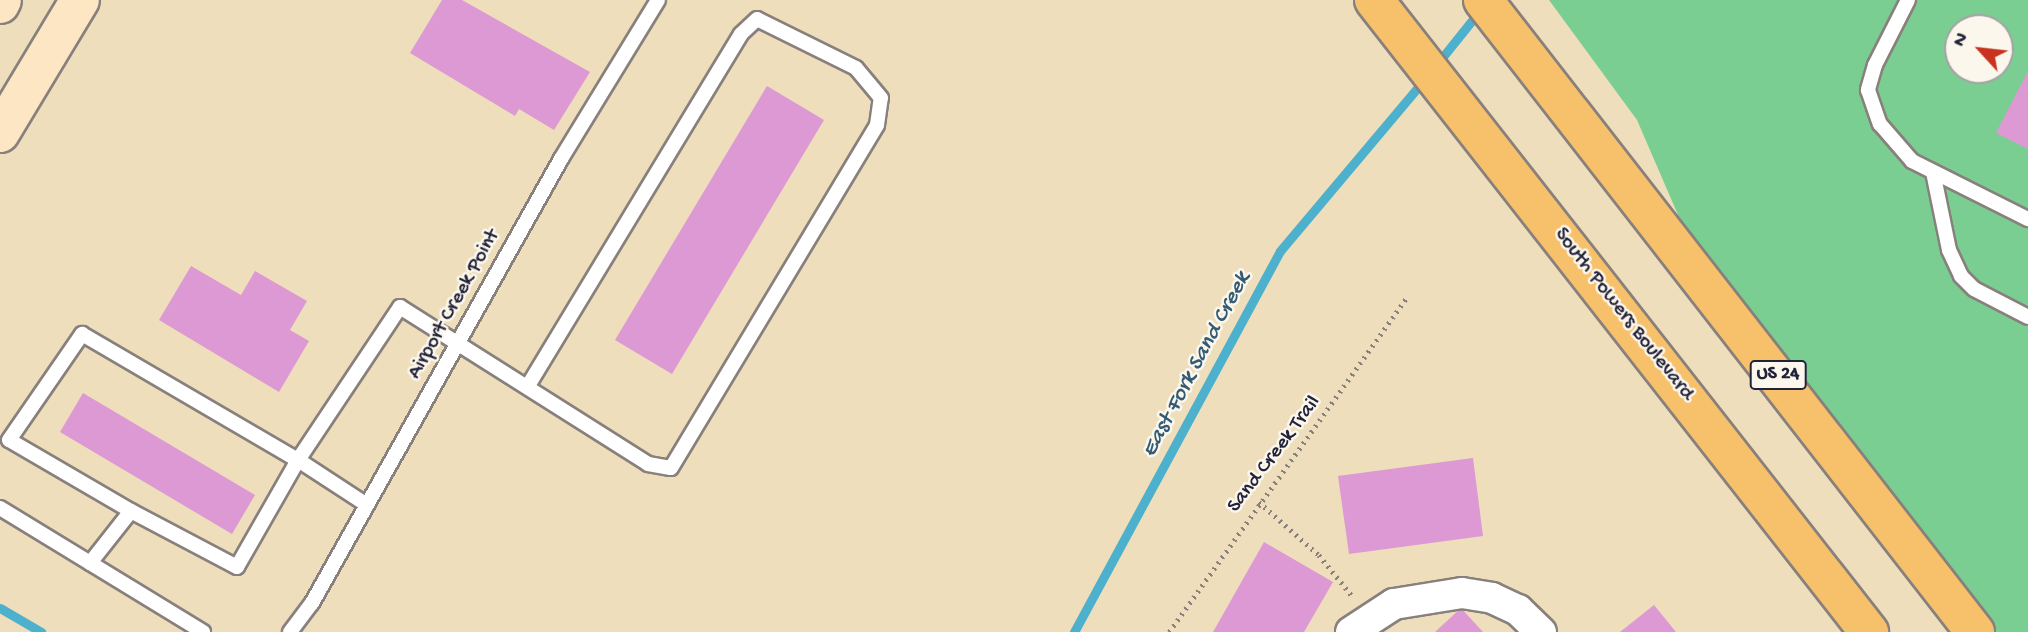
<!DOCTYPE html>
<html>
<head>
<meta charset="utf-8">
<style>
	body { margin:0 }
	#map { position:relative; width:2028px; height:632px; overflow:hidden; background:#eedebc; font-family:"Gochi Hand",sans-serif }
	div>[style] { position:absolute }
	.green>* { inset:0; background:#7bce91 }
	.stream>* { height:9px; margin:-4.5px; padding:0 4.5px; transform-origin:4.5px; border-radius:4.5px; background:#4db0cc }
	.building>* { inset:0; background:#dd99d3 }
	.path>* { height:4.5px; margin-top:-2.25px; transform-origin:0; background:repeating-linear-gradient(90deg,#88807c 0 2px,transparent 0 7px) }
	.roads { filter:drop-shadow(2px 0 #88807c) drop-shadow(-2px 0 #88807c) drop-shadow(0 2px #88807c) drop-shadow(0 -2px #88807c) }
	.lane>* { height:14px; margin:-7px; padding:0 7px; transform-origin:7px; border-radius:7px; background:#fff }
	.street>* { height:30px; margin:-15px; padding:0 15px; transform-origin:15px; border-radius:15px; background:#fff }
	.secondary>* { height:38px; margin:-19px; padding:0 19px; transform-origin:19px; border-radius:19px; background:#fce6c4 }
	.highway>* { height:38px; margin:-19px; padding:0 19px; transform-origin:19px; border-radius:19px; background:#f7c06b }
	span { translate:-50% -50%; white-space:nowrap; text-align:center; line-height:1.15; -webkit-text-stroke:5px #fbf7ec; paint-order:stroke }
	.shield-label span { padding:2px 5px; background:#fbf7ec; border:2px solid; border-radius:5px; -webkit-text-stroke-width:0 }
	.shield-label { font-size:19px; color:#22223b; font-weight:700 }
	.street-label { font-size:21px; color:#22223b }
	.water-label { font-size:23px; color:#335b75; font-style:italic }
	.north { position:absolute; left:1944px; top:14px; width:70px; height:70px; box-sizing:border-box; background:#fbf7ec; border:2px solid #a4a2a5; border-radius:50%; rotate:297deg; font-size:19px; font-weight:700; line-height:28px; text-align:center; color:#22223b }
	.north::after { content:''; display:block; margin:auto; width:24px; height:32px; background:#c8321e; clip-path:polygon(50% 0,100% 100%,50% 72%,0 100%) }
</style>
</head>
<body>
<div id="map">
	<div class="green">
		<div style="clip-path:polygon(evenodd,1549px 0,2028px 0,2028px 632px,1975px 632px,1707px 282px,1637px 120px,1549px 0,1958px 28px,2000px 28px,2000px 70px,1958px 70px,1958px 28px)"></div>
	</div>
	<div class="stream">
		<div style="left:1437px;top:64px;width:70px;rotate:-51.3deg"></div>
		<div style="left:0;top:608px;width:48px;rotate:30.3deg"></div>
		<div style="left:1074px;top:632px;width:433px;rotate:-61.6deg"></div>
		<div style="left:1280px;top:251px;width:224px;rotate:-49.9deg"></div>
	</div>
	<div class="building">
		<div style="clip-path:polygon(442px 0,462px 0,590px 72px,554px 130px,519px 109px,515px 116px,410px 53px)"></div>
		<div style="clip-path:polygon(2028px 71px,2028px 149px,1996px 133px)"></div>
		<div style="clip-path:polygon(767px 86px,824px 120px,672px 374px,615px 340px)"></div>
		<div style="clip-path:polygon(191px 266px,241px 295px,255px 271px,307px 301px,290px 330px,309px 341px,279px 392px,159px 320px)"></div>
		<div style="clip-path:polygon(83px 393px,255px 495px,232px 534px,60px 432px)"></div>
		<div style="clip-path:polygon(1473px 458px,1483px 536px,1349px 554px,1338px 476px)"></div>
		<div style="clip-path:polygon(1264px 542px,1333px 582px,1304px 632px,1213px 632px)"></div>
		<div style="clip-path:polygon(1654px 605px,1676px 632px,1620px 632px)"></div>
		<div style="clip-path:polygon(1461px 608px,1483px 632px,1435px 632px)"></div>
	</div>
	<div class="path">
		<div style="left:1259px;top:502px;width:80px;rotate:41.5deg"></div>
		<div style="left:1319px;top:555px;width:54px;rotate:51deg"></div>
		<div style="left:1169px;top:632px;width:411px;rotate:-54.6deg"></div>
	</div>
	<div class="roads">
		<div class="lane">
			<div style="left:1908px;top:0;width:73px;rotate:116.9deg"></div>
			<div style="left:1875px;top:65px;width:26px;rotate:106deg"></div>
			<div style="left:1868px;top:90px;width:36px;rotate:71deg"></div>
			<div style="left:1880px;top:124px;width:49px;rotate:49.1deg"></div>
			<div style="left:1912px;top:161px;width:130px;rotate:26.6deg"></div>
			<div style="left:1933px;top:172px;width:80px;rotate:78.4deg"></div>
			<div style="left:1949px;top:250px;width:29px;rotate:65deg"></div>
			<div style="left:1961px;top:276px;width:18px;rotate:45deg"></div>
			<div style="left:1974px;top:289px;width:61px;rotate:27.4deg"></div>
			<div style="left:367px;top:505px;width:82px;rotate:-146.9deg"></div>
			<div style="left:298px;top:460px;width:184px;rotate:-56.3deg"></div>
			<div style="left:400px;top:307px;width:294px;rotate:32.3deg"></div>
			<div style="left:648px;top:464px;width:23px;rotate:10deg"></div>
			<div style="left:671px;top:468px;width:400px;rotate:-59deg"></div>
			<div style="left:877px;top:125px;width:27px;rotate:-82deg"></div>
			<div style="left:881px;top:98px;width:39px;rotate:-130deg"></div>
			<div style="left:856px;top:68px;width:110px;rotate:-153.7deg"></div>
			<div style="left:757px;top:19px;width:22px;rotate:137deg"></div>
			<div style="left:741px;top:34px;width:411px;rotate:121.2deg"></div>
			<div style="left:0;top:508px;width:238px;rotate:31.4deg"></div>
			<div style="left:90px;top:563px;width:66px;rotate:-51.7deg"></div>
			<div style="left:131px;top:511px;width:141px;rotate:-149.8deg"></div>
			<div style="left:9px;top:440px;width:129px;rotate:-55.4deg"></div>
			<div style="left:82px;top:334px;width:250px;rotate:30.3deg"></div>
			<div style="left:298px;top:460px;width:123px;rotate:119.7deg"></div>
			<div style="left:237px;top:567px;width:120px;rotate:-152.2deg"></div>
			<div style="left:290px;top:632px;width:36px;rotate:-53deg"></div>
			<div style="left:312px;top:603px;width:509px;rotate:-60.72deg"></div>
			<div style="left:561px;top:159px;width:186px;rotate:-58.6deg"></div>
		</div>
		<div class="street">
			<div style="left:1351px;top:632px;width:51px;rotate:-33.1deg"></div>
			<div style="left:1394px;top:604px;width:69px;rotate:-9.2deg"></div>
			<div style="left:1462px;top:593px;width:30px;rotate:9deg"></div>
			<div style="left:1492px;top:598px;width:29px;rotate:25deg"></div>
			<div style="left:1518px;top:610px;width:32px;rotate:44deg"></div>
		</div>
		<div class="secondary">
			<div style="left:0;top:4px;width:4px;rotate:-63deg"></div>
			<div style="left:0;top:133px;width:155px;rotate:-59deg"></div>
		</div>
		<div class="highway">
			<div style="left:1374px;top:0;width:803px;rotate:51.93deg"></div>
			<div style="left:1483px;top:0;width:801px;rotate:52.1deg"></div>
		</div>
	</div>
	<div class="shield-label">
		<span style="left:1778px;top:375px">US 24</span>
	</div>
	<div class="street-label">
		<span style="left:455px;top:305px;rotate:-61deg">Airport Creek Point</span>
		<span style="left:1623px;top:315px;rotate:52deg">South Powers Boulevard</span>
		<span style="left:1275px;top:455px;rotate:-53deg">Sand Creek Trail</span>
	</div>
	<div class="water-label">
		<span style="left:1197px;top:365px;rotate:-62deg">East Fork Sand Creek</span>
	</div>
	<div class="north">N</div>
</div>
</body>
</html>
